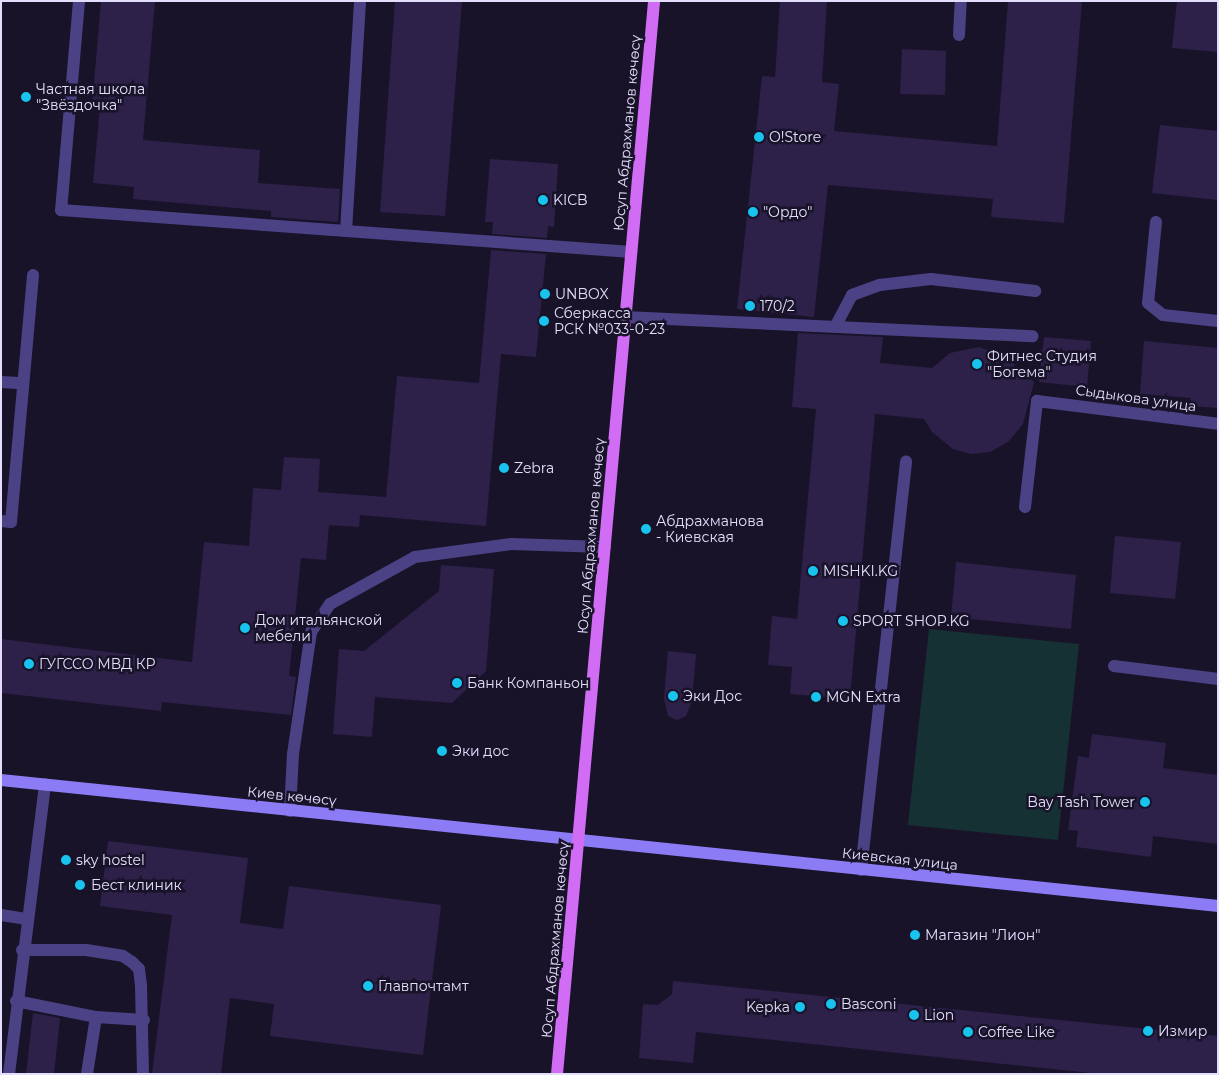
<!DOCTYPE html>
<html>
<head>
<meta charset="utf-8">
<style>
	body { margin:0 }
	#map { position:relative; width:1219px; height:1075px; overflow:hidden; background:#191329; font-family:Montserrat,sans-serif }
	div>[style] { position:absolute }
	.green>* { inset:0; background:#163133 }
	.building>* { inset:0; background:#2d2049 }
	.service>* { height:12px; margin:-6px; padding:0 6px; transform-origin:6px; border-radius:6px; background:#4b4285 }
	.secondary>* { height:12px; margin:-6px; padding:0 6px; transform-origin:6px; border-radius:6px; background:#8b7cf5 }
	.primary>* { height:12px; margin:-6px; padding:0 6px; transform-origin:6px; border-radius:6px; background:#d06df4 }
	.dots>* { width:14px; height:14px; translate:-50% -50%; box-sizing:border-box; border:2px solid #191329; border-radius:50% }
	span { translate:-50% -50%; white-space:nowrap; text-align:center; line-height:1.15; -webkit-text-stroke:5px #191329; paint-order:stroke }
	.poi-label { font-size:14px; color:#e4defd }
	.left { translate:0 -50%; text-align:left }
	.right { translate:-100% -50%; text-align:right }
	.street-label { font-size:14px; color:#e4defd }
	.frame { position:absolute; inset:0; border:2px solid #e4defd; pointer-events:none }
</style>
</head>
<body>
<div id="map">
	<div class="green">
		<div style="clip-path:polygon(929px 629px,1079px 644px,1058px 840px,908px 825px)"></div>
	</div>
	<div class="building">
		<div style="clip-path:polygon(101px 1px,155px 1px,143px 140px,260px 150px,258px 183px,340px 189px,338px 222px,271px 217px,271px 211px,133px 199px,134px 187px,93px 183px,100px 106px,92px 106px)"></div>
		<div style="clip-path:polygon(395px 1px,462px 1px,445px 216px,380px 212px)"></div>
		<div style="clip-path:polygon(780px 1px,827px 1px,822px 82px,839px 84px,834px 131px,997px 146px,1008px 1px,1082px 1px,1064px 223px,991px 217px,993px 199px,828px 185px,814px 317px,737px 309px,762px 76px,775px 77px)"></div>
		<div style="clip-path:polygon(1177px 1px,1218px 1px,1218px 52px,1172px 48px)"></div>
		<div style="clip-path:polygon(902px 49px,946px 51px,945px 95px,900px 94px)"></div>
		<div style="clip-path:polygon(1160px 125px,1218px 131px,1218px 200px,1152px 193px)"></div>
		<div style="clip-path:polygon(490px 159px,558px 164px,554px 227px,548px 226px,547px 238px,492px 234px,493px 222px,485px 222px)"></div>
		<div style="clip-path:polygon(491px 250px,546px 254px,536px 357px,501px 354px,486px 526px,360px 515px,359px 527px,329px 525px,326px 560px,301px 558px,289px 676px,296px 677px,291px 715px,162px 702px,161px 711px,1px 693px,1px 639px,192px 662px,204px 542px,249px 546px,253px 488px,281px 490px,284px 457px,320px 459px,318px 492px,386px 497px,397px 376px,479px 383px)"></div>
		<div style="clip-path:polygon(798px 333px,883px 337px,880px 363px,932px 368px,950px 353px,979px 347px,1006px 357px,1034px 382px,1023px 424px,1008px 442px,990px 452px,971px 454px,953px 449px,932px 432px,924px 419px,875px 414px,850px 699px,790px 694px,792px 667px,768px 665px,772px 616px,797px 619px,816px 409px,792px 407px)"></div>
		<div style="clip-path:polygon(1044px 337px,1091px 341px,1087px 387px,1039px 382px)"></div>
		<div style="clip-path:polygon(1144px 341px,1218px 348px,1218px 408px,1191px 406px,1191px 398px,1140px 394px)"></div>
		<div style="clip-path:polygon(1115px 536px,1181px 542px,1175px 599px,1110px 593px)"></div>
		<div style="clip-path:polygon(956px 562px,1076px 575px,1071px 629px,951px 617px)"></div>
		<div style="clip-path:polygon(441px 565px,494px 569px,486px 671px,452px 703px,375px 697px,372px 737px,333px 734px,339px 649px,364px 651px,439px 591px)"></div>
		<div style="clip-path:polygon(668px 651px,696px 654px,692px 701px,686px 716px,677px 720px,668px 716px,664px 699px)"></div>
		<div style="clip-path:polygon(1092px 734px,1166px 743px,1163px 768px,1218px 775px,1218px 844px,1153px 836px,1151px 857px,1076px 847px,1078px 831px,1068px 830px,1078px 756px,1089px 758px)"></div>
		<div style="clip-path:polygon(108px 841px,248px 858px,240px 923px,283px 929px,289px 886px,441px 905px,423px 1055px,270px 1036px,274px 1004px,230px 998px,221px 1074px,152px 1074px,172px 915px,100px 906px)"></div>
		<div style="clip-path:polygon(673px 981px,1218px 1036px,1218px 1074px,1101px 1074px,696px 1032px,693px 1063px,639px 1058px,643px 1004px,658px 1005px,672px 994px)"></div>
		<div style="clip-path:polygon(33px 1013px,60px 1018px,54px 1074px,26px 1074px)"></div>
	</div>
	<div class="service">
		<div style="left:79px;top:1px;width:210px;rotate:94.9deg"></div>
		<div style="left:61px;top:210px;width:572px;rotate:4.21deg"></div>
		<div style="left:959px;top:35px;width:34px;rotate:-87deg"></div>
		<div style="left:1156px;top:222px;width:81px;rotate:95.6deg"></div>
		<div style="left:1148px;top:303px;width:19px;rotate:39deg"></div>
		<div style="left:1163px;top:315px;width:55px;rotate:6.2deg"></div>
		<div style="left:346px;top:231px;width:230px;rotate:-86.5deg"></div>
		<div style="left:625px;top:317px;width:408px;rotate:2.7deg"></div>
		<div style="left:835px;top:327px;width:36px;rotate:-62deg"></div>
		<div style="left:852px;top:295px;width:30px;rotate:-20deg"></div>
		<div style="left:880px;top:285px;width:51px;rotate:-6.7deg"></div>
		<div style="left:931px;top:279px;width:105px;rotate:6.6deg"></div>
		<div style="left:1px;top:382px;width:22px;rotate:3deg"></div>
		<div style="left:1025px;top:507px;width:107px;rotate:-83.5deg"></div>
		<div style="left:1037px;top:401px;width:182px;rotate:7.2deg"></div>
		<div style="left:1px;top:521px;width:10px;rotate:6deg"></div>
		<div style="left:11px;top:522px;width:248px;rotate:-84.9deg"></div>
		<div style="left:1114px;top:666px;width:105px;rotate:7.1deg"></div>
		<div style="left:290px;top:811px;width:57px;rotate:-87deg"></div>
		<div style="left:293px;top:754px;width:123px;rotate:-81.6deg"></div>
		<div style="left:311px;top:632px;width:34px;rotate:-56deg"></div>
		<div style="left:330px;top:604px;width:97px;rotate:-28.9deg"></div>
		<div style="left:415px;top:557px;width:97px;rotate:-7.7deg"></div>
		<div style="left:511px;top:544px;width:94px;rotate:1.8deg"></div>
		<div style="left:861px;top:870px;width:411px;rotate:-83.7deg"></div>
		<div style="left:1px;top:915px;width:25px;rotate:9deg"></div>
		<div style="left:22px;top:950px;width:64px"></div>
		<div style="left:86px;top:950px;width:37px;rotate:9deg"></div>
		<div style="left:123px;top:956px;width:11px;rotate:34deg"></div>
		<div style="left:132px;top:962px;width:10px;rotate:45deg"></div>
		<div style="left:139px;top:969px;width:17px;rotate:83deg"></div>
		<div style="left:141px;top:986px;width:88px;rotate:88.7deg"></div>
		<div style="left:16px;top:1001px;width:82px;rotate:11.3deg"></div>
		<div style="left:96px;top:1017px;width:58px;rotate:99deg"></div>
		<div style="left:96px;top:1017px;width:48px;rotate:3.6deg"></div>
		<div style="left:9px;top:1074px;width:292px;rotate:-82.9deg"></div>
	</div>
	<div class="secondary">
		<div style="left:1px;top:780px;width:1224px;rotate:5.91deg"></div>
	</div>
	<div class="primary">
		<div style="left:557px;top:1074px;width:1077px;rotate:-84.83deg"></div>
	</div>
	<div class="dots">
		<div style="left:26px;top:97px;background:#18c3ee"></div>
		<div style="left:759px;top:137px;background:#18c3ee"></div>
		<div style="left:543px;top:200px;background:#18c3ee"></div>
		<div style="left:753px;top:212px;background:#18c3ee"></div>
		<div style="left:545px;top:294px;background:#18c3ee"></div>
		<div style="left:750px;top:306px;background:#18c3ee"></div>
		<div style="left:544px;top:321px;background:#18c3ee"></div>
		<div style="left:977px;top:364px;background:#18c3ee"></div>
		<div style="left:504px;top:468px;background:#18c3ee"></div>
		<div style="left:646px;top:529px;background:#18c3ee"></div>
		<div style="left:813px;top:571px;background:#18c3ee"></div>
		<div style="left:843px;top:621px;background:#18c3ee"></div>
		<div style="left:245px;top:628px;background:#18c3ee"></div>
		<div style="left:29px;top:664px;background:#18c3ee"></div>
		<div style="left:457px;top:683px;background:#18c3ee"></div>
		<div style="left:673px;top:696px;background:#18c3ee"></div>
		<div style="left:816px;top:697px;background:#18c3ee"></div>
		<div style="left:442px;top:751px;background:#18c3ee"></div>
		<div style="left:1145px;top:802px;background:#18c3ee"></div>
		<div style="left:66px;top:860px;background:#18c3ee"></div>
		<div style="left:80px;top:885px;background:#18c3ee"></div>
		<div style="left:915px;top:935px;background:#18c3ee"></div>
		<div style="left:368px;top:986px;background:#18c3ee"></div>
		<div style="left:831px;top:1004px;background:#18c3ee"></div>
		<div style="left:800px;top:1007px;background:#18c3ee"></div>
		<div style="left:914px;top:1015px;background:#18c3ee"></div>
		<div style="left:1148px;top:1031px;background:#18c3ee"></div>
		<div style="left:968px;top:1032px;background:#18c3ee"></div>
	</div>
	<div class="poi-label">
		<span class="left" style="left:36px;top:97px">Частная школа<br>"Звёздочка"</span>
		<span class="left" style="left:769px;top:137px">O!Store</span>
		<span class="left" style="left:553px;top:200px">KICB</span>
		<span class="left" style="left:763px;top:212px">"Ордо"</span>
		<span class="left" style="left:555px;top:294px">UNBOX</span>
		<span class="left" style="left:760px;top:306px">170/2</span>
		<span class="left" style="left:554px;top:321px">Сберкасса<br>РСК №033-0-23</span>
		<span class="left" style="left:987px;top:364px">Фитнес Студия<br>"Богема"</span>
		<span class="left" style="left:514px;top:468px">Zebra</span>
		<span class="left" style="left:656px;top:529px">Абдрахманова<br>- Киевская</span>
		<span class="left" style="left:823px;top:571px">MISHKI.KG</span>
		<span class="left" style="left:255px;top:628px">Дом итальянской<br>мебели</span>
		<span class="left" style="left:853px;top:621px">SPORT SHOP.KG</span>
		<span class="left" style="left:39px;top:664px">ГУГССО МВД КР</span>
		<span class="left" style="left:467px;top:683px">Банк Компаньон</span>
		<span class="left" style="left:683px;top:696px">Эки Дос</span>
		<span class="left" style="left:826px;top:697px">MGN Extra</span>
		<span class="left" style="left:452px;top:751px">Эки дос</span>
		<span class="right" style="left:1135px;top:802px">Bay Tash Tower</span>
		<span class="left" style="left:76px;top:860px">sky hostel</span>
		<span class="left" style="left:91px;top:885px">Бест клиник</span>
		<span class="left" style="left:925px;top:935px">Магазин "Лион"</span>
		<span class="left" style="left:378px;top:986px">Главпочтамт</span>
		<span class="left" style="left:841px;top:1004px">Basconi</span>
		<span class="right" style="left:790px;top:1007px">Kepka</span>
		<span class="left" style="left:924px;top:1015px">Lion</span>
		<span class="left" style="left:1158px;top:1031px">Измир</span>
		<span class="left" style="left:978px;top:1032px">Coffee Like</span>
	</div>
	<div class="street-label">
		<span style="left:627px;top:133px;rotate:-85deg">Юсуп Абдрахманов көчөсү</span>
		<span style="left:1136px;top:398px;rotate:8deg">Сыдыкова улица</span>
		<span style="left:591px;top:536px;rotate:-85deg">Юсуп Абдрахманов көчөсү</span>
		<span style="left:292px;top:796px;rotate:6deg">Киев көчөсү</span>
		<span style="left:900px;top:859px;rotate:6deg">Киевская улица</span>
		<span style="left:555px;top:940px;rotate:-85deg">Юсуп Абдрахманов көчөсү</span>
	</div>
	<div class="frame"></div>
</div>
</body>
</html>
